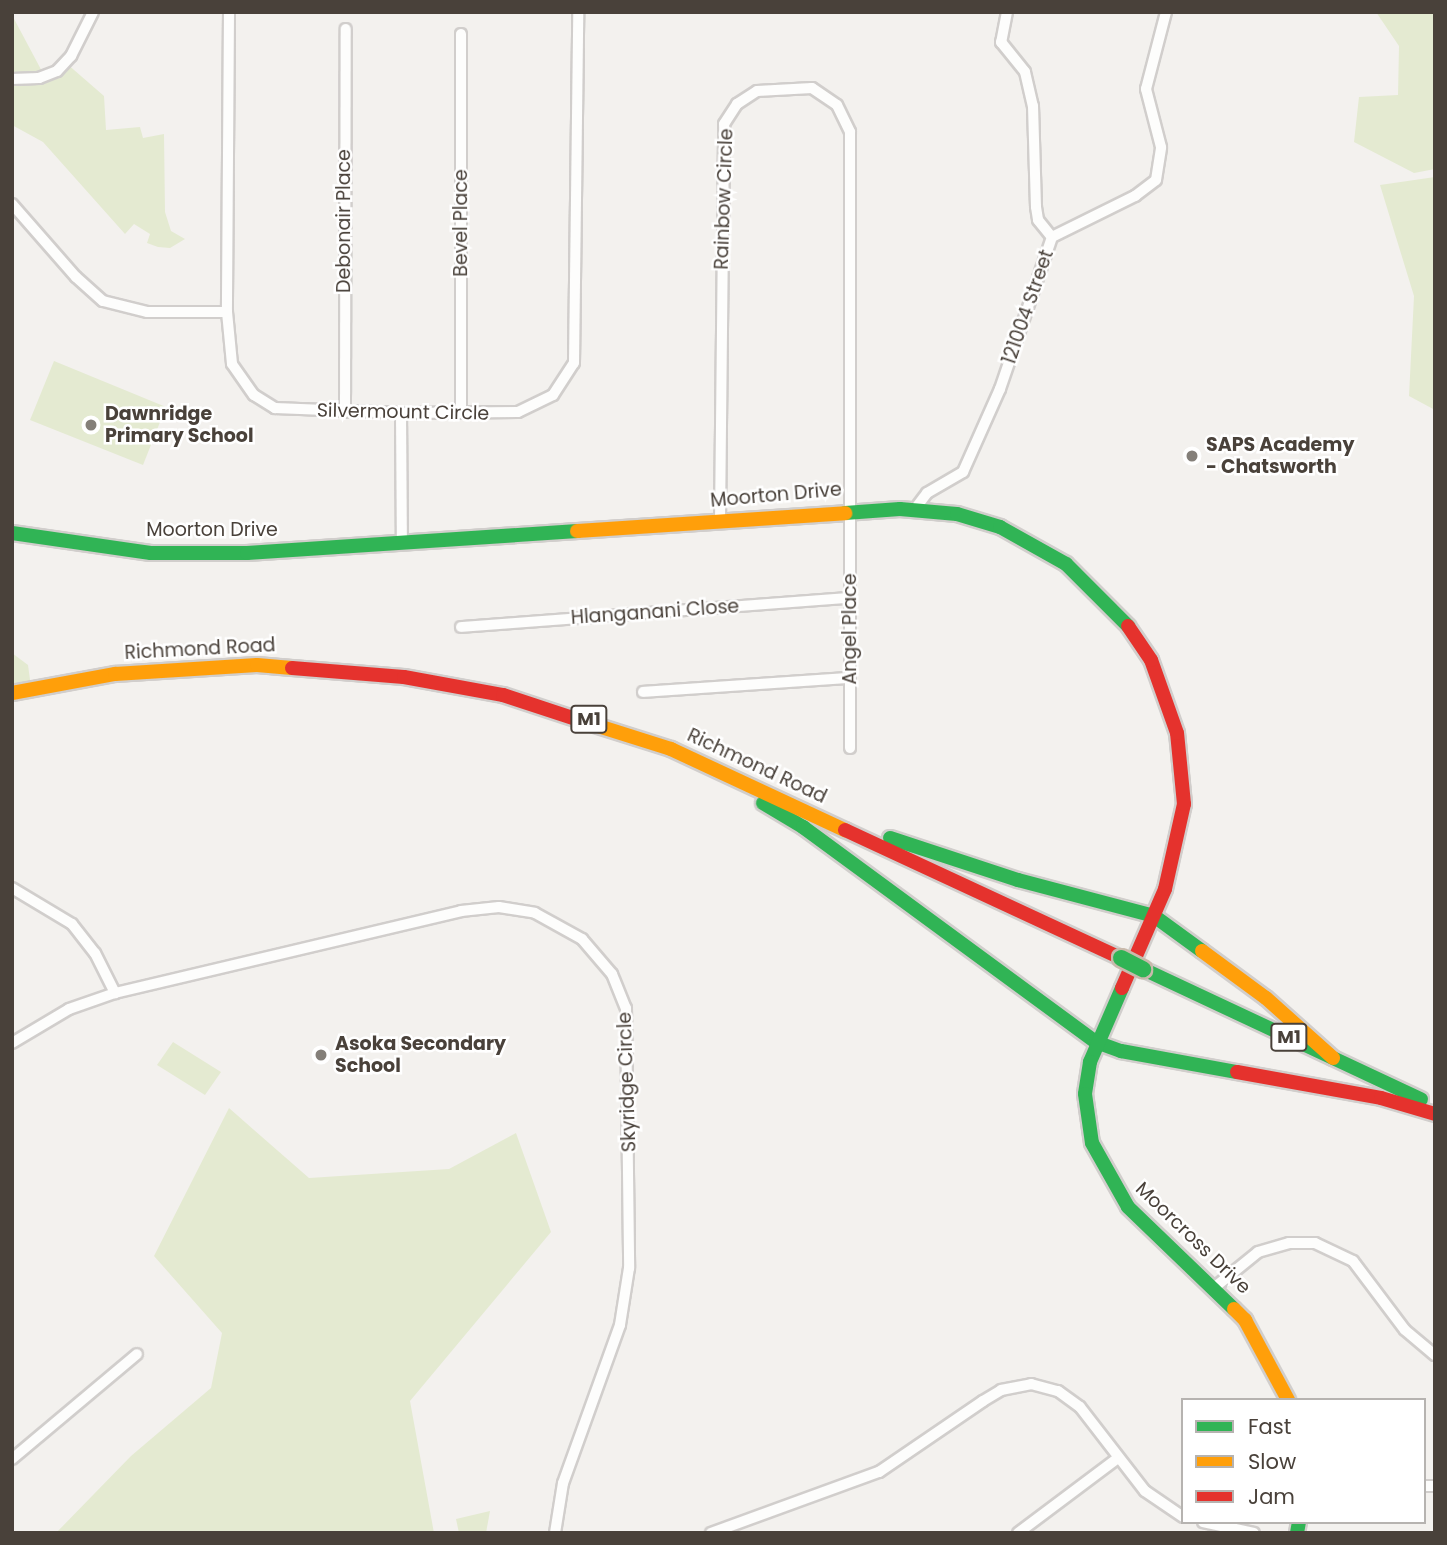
<!DOCTYPE html>
<html>
<head>
<meta charset="utf-8">
<style>
	body { margin:0 }
	#map { position:relative; width:1447px; height:1545px; overflow:hidden; background:#f3f1ee; font-family:Poppins,sans-serif }
	div>[style] { position:absolute }
	.green>* { inset:0; background:#e4ead1 }
	.roads { filter:drop-shadow(2px 0 #d1cecc) drop-shadow(-2px 0 #d1cecc) drop-shadow(0 2px #d1cecc) drop-shadow(0 -2px #d1cecc) }
	.street>* { height:10px; margin:-5px; padding:0 5px; transform-origin:5px; border-radius:5px; background:#fdfdfc }
	.fast>* { height:14px; margin:-7px; padding:0 7px; transform-origin:7px; border-radius:7px; background:#30b455 }
	.slow>* { height:14px; margin:-7px; padding:0 7px; transform-origin:7px; border-radius:7px; background:#ff9f0a }
	.jam>* { height:14px; margin:-7px; padding:0 7px; transform-origin:7px; border-radius:7px; background:#e5322d }
	.bridges { filter:drop-shadow(2px 0 #c9baac) drop-shadow(-2px 0 #c9baac) drop-shadow(0 2px #c9baac) drop-shadow(0 -2px #c9baac) }
	.fast-bridge>* { height:16px; margin:-8px; padding:0 8px; transform-origin:8px; border-radius:8px; background:#30b455 }
	.dots>* { width:19px; height:19px; translate:-50% -50%; box-sizing:border-box; border:4px solid #fff; border-radius:50% }
	span { translate:-50% -50%; white-space:nowrap; text-align:center; line-height:1.15; -webkit-text-stroke:5px #fff; paint-order:stroke }
	.shield-label span { padding:2px 5px; background:#fff; border:2px solid; border-radius:5px; -webkit-text-stroke-width:0 }
	.shield-label { font-size:18px; color:#49413a; font-weight:700 }
	.street-label { font-size:19px; color:#49413a }
	.poi-label { font-size:19px; color:#49413a; font-weight:700 }
	.left { translate:0 -50%; text-align:left }
	.frame { position:absolute; inset:0; border:14px solid #49413a; pointer-events:none }
	.legend { position:absolute; left:1181px; top:1398px; width:245px; height:126px; box-sizing:border-box; background:#fff; border:2px solid #b6b3b0; margin:0; padding:9px 12px; list-style:none; font-size:21px; color:#49413a }
	.legend li { display:flex; align-items:center; gap:14px; height:35px }
	.legend b { width:35px; border:2px solid #b6b3b0 }
</style>
</head>
<body>
<div id="map">
	<div class="green">
		<div style="clip-path:polygon(1376px 12px,1435px 12px,1435px 169px,1414px 173px,1354px 142px,1359px 97px,1398px 95px,1399px 46px)"></div>
		<div style="clip-path:polygon(12px 15px,45px 77px,66px 63px,104px 96px,106px 130px,140px 127px,143px 138px,164px 134px,165px 212px,171px 231px,185px 239px,170px 248px,158px 247px,147px 243px,150px 234px,134px 224px,125px 234px,43px 142px,12px 125px)"></div>
		<div style="clip-path:polygon(1435px 177px,1435px 410px,1409px 396px,1414px 296px,1380px 185px)"></div>
		<div style="clip-path:polygon(54px 361px,166px 407px,143px 465px,30px 420px)"></div>
		<div style="clip-path:polygon(12px 653px,28px 665px,31px 687px,12px 691px)"></div>
		<div style="clip-path:polygon(173px 1042px,221px 1072px,205px 1095px,157px 1065px)"></div>
		<div style="clip-path:polygon(229px 1108px,309px 1178px,449px 1169px,516px 1133px,551px 1232px,410px 1401px,434px 1533px,56px 1533px,131px 1456px,211px 1388px,222px 1333px,154px 1256px)"></div>
		<div style="clip-path:polygon(490px 1511px,486px 1533px,459px 1533px,456px 1519px)"></div>
	</div>
	<div class="roads">
		<div class="street">
			<div style="left:229px;top:12px;width:300px;rotate:90.4deg"></div>
			<div style="left:227px;top:312px;width:52px;rotate:84.5deg"></div>
			<div style="left:232px;top:364px;width:38px;rotate:55deg"></div>
			<div style="left:254px;top:395px;width:25px;rotate:32deg"></div>
			<div style="left:275px;top:408px;width:126px;rotate:2.3deg"></div>
			<div style="left:401px;top:413px;width:117px;rotate:-0.5deg"></div>
			<div style="left:518px;top:412px;width:39px;rotate:-26deg"></div>
			<div style="left:553px;top:395px;width:38px;rotate:-57deg"></div>
			<div style="left:574px;top:363px;width:351px;rotate:-89.3deg"></div>
			<div style="left:1007px;top:12px;width:31px;rotate:101deg"></div>
			<div style="left:1001px;top:42px;width:38px;rotate:51deg"></div>
			<div style="left:1025px;top:72px;width:35px;rotate:77deg"></div>
			<div style="left:1033px;top:106px;width:101px;rotate:88.3deg"></div>
			<div style="left:1036px;top:207px;width:13px;rotate:81deg"></div>
			<div style="left:1038px;top:220px;width:22px;rotate:51deg"></div>
			<div style="left:12px;top:79px;width:27px;rotate:-2deg"></div>
			<div style="left:39px;top:78px;width:19px;rotate:-21deg"></div>
			<div style="left:57px;top:71px;width:21px;rotate:-47deg"></div>
			<div style="left:71px;top:56px;width:49px;rotate:-63.4deg"></div>
			<div style="left:12px;top:204px;width:97px;rotate:48.8deg"></div>
			<div style="left:76px;top:277px;width:36px;rotate:42deg"></div>
			<div style="left:103px;top:301px;width:45px;rotate:14deg"></div>
			<div style="left:147px;top:312px;width:80px"></div>
			<div style="left:345px;top:412px;width:383px;rotate:-89.9deg"></div>
			<div style="left:401px;top:413px;width:131px;rotate:89.6deg"></div>
			<div style="left:461px;top:413px;width:379px;rotate:-90deg"></div>
			<div style="left:915px;top:509px;width:20px;rotate:-53deg"></div>
			<div style="left:927px;top:493px;width:42px;rotate:-30.3deg"></div>
			<div style="left:963px;top:472px;width:91px;rotate:-66deg"></div>
			<div style="left:1000px;top:389px;width:161px;rotate:-71.1deg"></div>
			<div style="left:1052px;top:237px;width:93px;rotate:-26.3deg"></div>
			<div style="left:1135px;top:196px;width:26px;rotate:-37deg"></div>
			<div style="left:1156px;top:180px;width:33px;rotate:-81deg"></div>
			<div style="left:1161px;top:147px;width:60px;rotate:-104.5deg"></div>
			<div style="left:1146px;top:89px;width:80px;rotate:-75.4deg"></div>
			<div style="left:720px;top:521px;width:397px;rotate:-89.4deg"></div>
			<div style="left:724px;top:124px;width:24px;rotate:-57deg"></div>
			<div style="left:737px;top:104px;width:24px;rotate:-33deg"></div>
			<div style="left:757px;top:91px;width:55px;rotate:-3.1deg"></div>
			<div style="left:812px;top:88px;width:30px;rotate:34deg"></div>
			<div style="left:837px;top:105px;width:30px;rotate:64deg"></div>
			<div style="left:850px;top:132px;width:616px;rotate:90deg"></div>
			<div style="left:461px;top:627px;width:390px;rotate:-4.3deg"></div>
			<div style="left:643px;top:692px;width:207px;rotate:-3.9deg"></div>
			<div style="left:12px;top:888px;width:70px;rotate:31deg"></div>
			<div style="left:72px;top:924px;width:37px;rotate:52deg"></div>
			<div style="left:95px;top:953px;width:45px;rotate:63.4deg"></div>
			<div style="left:12px;top:1043px;width:66px;rotate:-30.8deg"></div>
			<div style="left:69px;top:1009px;width:49px;rotate:-19.2deg"></div>
			<div style="left:115px;top:993px;width:356px;rotate:-13.3deg"></div>
			<div style="left:461px;top:911px;width:38px;rotate:-6deg"></div>
			<div style="left:499px;top:907px;width:36px;rotate:9deg"></div>
			<div style="left:535px;top:913px;width:54px;rotate:29deg"></div>
			<div style="left:582px;top:939px;width:46px;rotate:49.4deg"></div>
			<div style="left:612px;top:974px;width:37px;rotate:68deg"></div>
			<div style="left:626px;top:1008px;width:260px;rotate:89.3deg"></div>
			<div style="left:629px;top:1268px;width:58px;rotate:99deg"></div>
			<div style="left:620px;top:1325px;width:168px;rotate:109.8deg"></div>
			<div style="left:563px;top:1483px;width:51px;rotate:99.1deg"></div>
			<div style="left:1215px;top:1287px;width:55px;rotate:-39.1deg"></div>
			<div style="left:1258px;top:1252px;width:32px;rotate:-16deg"></div>
			<div style="left:1289px;top:1243px;width:26px"></div>
			<div style="left:1315px;top:1243px;width:42px;rotate:25.3deg"></div>
			<div style="left:1353px;top:1261px;width:86px;rotate:53deg"></div>
			<div style="left:1405px;top:1330px;width:39px;rotate:40deg"></div>
			<div style="left:12px;top:1459px;width:163px;rotate:-40deg"></div>
			<div style="left:1424px;top:1486px;width:11px"></div>
			<div style="left:1203px;top:1522px;width:52px;rotate:12.2deg"></div>
			<div style="left:711px;top:1533px;width:179px;rotate:-20deg"></div>
			<div style="left:879px;top:1472px;width:126px;rotate:-34.3deg"></div>
			<div style="left:983px;top:1401px;width:21px;rotate:-31deg"></div>
			<div style="left:1001px;top:1390px;width:31px;rotate:-11deg"></div>
			<div style="left:1031px;top:1384px;width:28px;rotate:15deg"></div>
			<div style="left:1058px;top:1391px;width:27px;rotate:36deg"></div>
			<div style="left:1080px;top:1407px;width:106px;rotate:52.3deg"></div>
			<div style="left:1145px;top:1491px;width:46px;rotate:34.4deg"></div>
			<div style="left:1018px;top:1533px;width:125px;rotate:-36.9deg"></div>
		</div>
		<div class="fast">
			<div style="left:845px;top:513px;width:55px;rotate:-4.2deg"></div>
			<div style="left:900px;top:509px;width:57px;rotate:5deg"></div>
			<div style="left:957px;top:514px;width:45px;rotate:16.8deg"></div>
			<div style="left:1000px;top:527px;width:76px;rotate:29.3deg"></div>
			<div style="left:1066px;top:564px;width:88px;rotate:45deg"></div>
			<div style="left:12px;top:533px;width:140px;rotate:8.2deg"></div>
			<div style="left:151px;top:553px;width:96px"></div>
			<div style="left:247px;top:553px;width:331px;rotate:-3.8deg"></div>
			<div style="left:763px;top:803px;width:47px;rotate:31deg"></div>
			<div style="left:803px;top:827px;width:363px;rotate:36.3deg"></div>
			<div style="left:1096px;top:1042px;width:27px;rotate:20deg"></div>
			<div style="left:1121px;top:1051px;width:118px;rotate:10.3deg"></div>
			<div style="left:890px;top:838px;width:135px;rotate:18.2deg"></div>
			<div style="left:1018px;top:880px;width:141px;rotate:14.8deg"></div>
			<div style="left:1154px;top:916px;width:59px;rotate:36.1deg"></div>
			<div style="left:1143px;top:969px;width:307px;rotate:25.1deg"></div>
			<div style="left:1122px;top:988px;width:81px;rotate:113.4deg"></div>
			<div style="left:1090px;top:1062px;width:32px;rotate:99deg"></div>
			<div style="left:1085px;top:1094px;width:49px;rotate:81.9deg"></div>
			<div style="left:1092px;top:1143px;width:73px;rotate:60.6deg"></div>
			<div style="left:1128px;top:1207px;width:147px;rotate:43.9deg"></div>
			<div style="left:1297px;top:1533px;width:11px;rotate:-80deg"></div>
		</div>
		<div class="slow">
			<div style="left:577px;top:531px;width:269px;rotate:-3.8deg"></div>
			<div style="left:12px;top:693px;width:105px;rotate:-10.5deg"></div>
			<div style="left:115px;top:674px;width:142px;rotate:-3.6deg"></div>
			<div style="left:257px;top:665px;width:35px;rotate:5deg"></div>
			<div style="left:576px;top:719px;width:100px;rotate:17.5deg"></div>
			<div style="left:671px;top:749px;width:192px;rotate:25deg"></div>
			<div style="left:1202px;top:951px;width:79px;rotate:36.3deg"></div>
			<div style="left:1266px;top:998px;width:90px;rotate:41.8deg"></div>
			<div style="left:1234px;top:1309px;width:16px;rotate:45deg"></div>
			<div style="left:1245px;top:1320px;width:91px;rotate:61.7deg"></div>
		</div>
		<div class="jam">
			<div style="left:292px;top:668px;width:112px;rotate:4.6deg"></div>
			<div style="left:404px;top:677px;width:101px;rotate:10.3deg"></div>
			<div style="left:503px;top:695px;width:77px;rotate:18.2deg"></div>
			<div style="left:845px;top:830px;width:304px;rotate:24.9deg"></div>
			<div style="left:1122px;top:988px;width:108px;rotate:-66.5deg"></div>
			<div style="left:1165px;top:889px;width:87px;rotate:-77.4deg"></div>
			<div style="left:1184px;top:804px;width:71px;rotate:-95.6deg"></div>
			<div style="left:1177px;top:733px;width:77px;rotate:-109.6deg"></div>
			<div style="left:1151px;top:660px;width:41px;rotate:-124.1deg"></div>
			<div style="left:1237px;top:1072px;width:146px;rotate:10.2deg"></div>
			<div style="left:1381px;top:1098px;width:56px;rotate:16.5deg"></div>
		</div>
	</div>
	<div class="bridges">
		<div class="fast-bridge">
			<div style="left:1121px;top:958px;width:25px;rotate:27deg"></div>
		</div>
	</div>
	<div class="dots">
		<div style="left:91px;top:425px;background:#847f79"></div>
		<div style="left:1192px;top:456px;background:#847f79"></div>
		<div style="left:321px;top:1055px;background:#847f79"></div>
	</div>
	<div class="shield-label">
		<span style="left:589px;top:719px">M1</span>
		<span style="left:1289px;top:1037px">M1</span>
	</div>
	<div class="street-label">
		<span style="left:724px;top:199px;rotate:-88deg">Rainbow Circle</span>
		<span style="left:344px;top:221px;rotate:-90deg">Debonair Place</span>
		<span style="left:461px;top:223px;rotate:-90deg">Bevel Place</span>
		<span style="left:1028px;top:307px;rotate:-71deg">121004 Street</span>
		<span style="left:403px;top:412px;rotate:1deg">Silvermount Circle</span>
		<span style="left:776px;top:495px;rotate:-5deg">Moorton Drive</span>
		<span style="left:212px;top:530px">Moorton Drive</span>
		<span style="left:655px;top:612px;rotate:-4deg">Hlanganani Close</span>
		<span style="left:850px;top:629px;rotate:-90deg">Angel Place</span>
		<span style="left:200px;top:649px;rotate:-3deg">Richmond Road</span>
		<span style="left:757px;top:766px;rotate:25deg">Richmond Road</span>
		<span style="left:627px;top:1082px;rotate:-92deg">Skyridge Circle</span>
		<span style="left:1193px;top:1238px;rotate:44deg">Moorcross Drive</span>
	</div>
	<div class="poi-label">
		<span class="left" style="left:105px;top:425px">Dawnridge<br>Primary School</span>
		<span class="left" style="left:1206px;top:456px">SAPS Academy<br>- Chatsworth</span>
		<span class="left" style="left:335px;top:1055px">Asoka Secondary<br>School</span>
	</div>
	<div class="frame"></div>
	<ul class="legend">
	<li><b style="height:9px;background:#30b455"></b>Fast</li>
	<li><b style="height:9px;background:#ff9f0a"></b>Slow</li>
	<li><b style="height:9px;background:#e5322d"></b>Jam</li>
	</ul>
</div>
</body>
</html>
